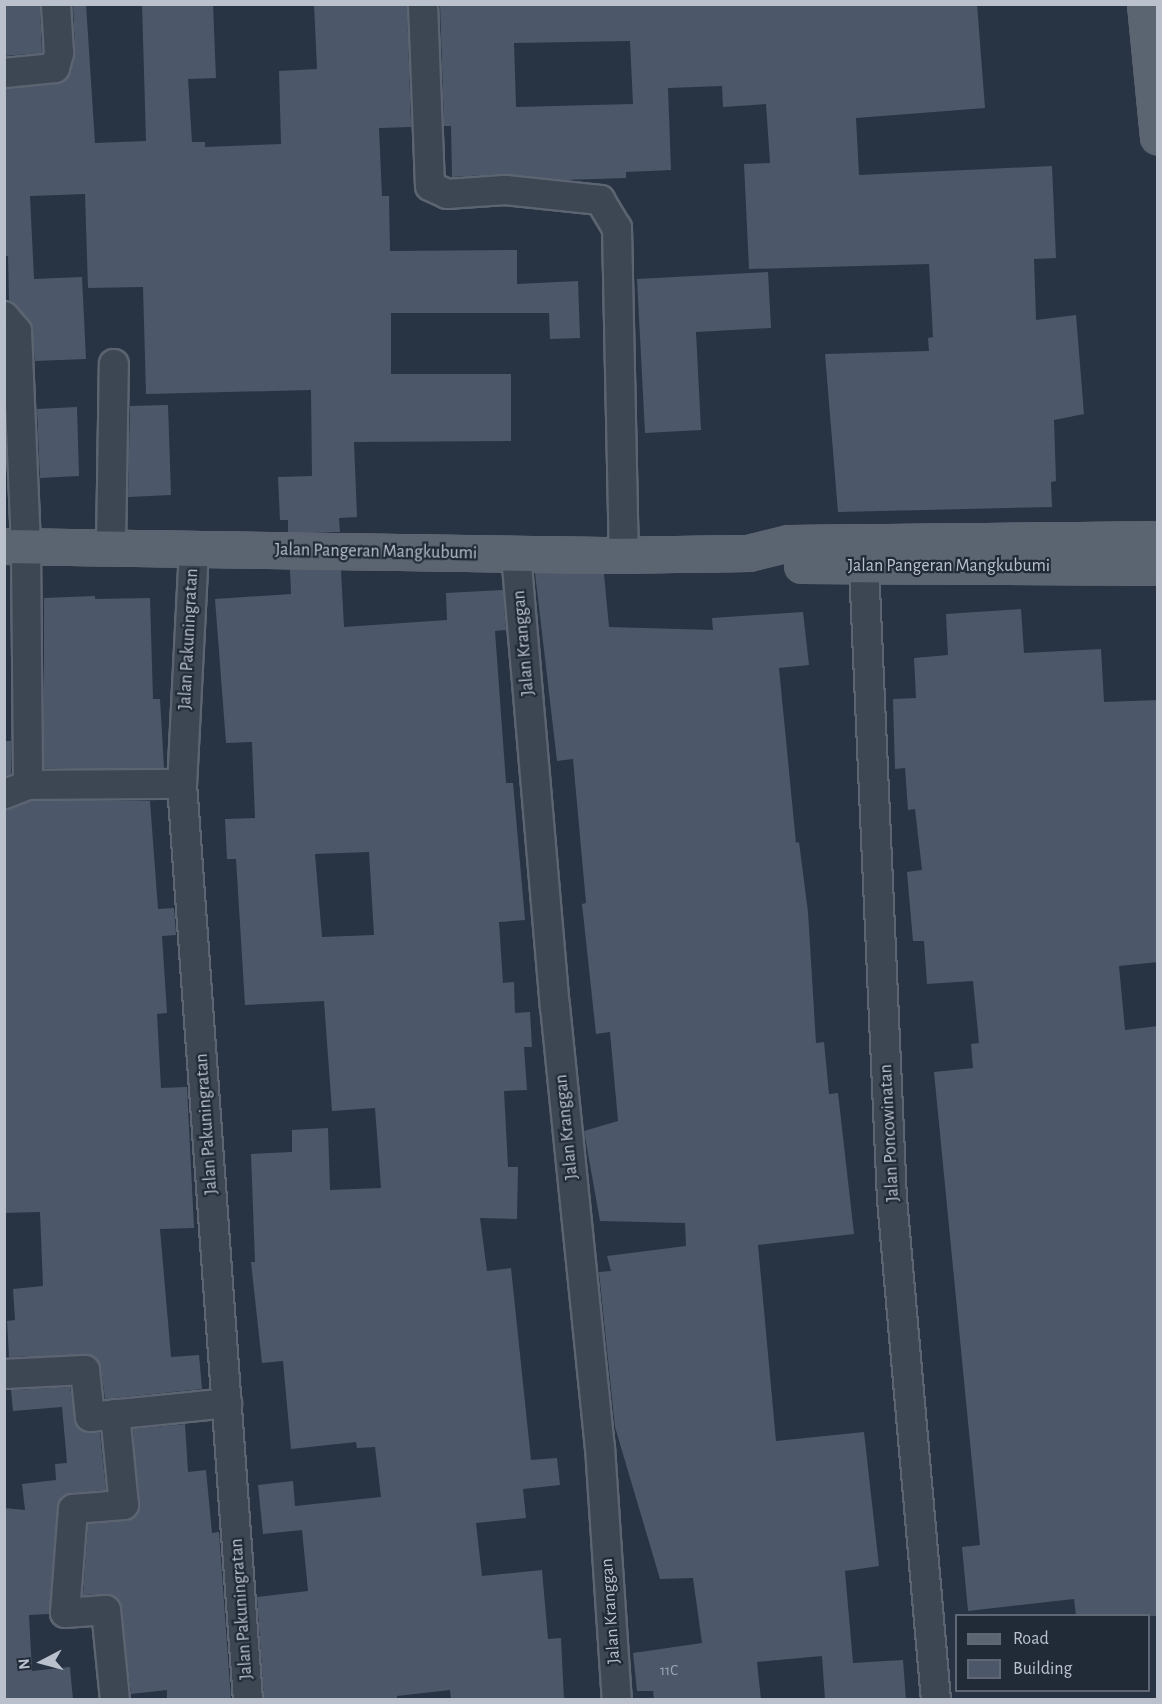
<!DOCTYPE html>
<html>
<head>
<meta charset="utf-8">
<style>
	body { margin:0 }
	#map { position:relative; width:1162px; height:1704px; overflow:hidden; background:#283443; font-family:"Alegreya Sans",sans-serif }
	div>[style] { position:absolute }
	.building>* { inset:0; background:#4c5869 }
	.roads { filter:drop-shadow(2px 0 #5b6470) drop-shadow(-2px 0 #5b6470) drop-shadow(0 2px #5b6470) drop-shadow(0 -2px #5b6470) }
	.minor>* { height:28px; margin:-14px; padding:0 14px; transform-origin:14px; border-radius:14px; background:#3d4653 }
	.primary>* { height:33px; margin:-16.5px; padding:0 16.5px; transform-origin:16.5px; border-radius:16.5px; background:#5b6572 }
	span { translate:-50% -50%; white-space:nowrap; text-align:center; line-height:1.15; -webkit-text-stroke:4.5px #212b38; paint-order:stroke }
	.number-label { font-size:15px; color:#9ea7b3 }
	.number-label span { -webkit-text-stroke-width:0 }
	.street-label { font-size:18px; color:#bac1cc }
	.frame { position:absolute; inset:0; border:6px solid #bac1cc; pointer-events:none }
	.legend { position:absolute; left:955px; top:1614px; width:195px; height:78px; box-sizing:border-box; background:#212b38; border:2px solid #5e6773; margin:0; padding:8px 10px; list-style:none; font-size:18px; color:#bac1cc }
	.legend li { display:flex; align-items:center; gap:12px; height:30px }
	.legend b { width:30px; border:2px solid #5e6773 }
	.north { position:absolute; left:12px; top:1632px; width:60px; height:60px; -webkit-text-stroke:4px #212b38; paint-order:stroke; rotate:264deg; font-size:16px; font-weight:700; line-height:24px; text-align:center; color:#bac1cc }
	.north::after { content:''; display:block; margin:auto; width:21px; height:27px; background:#bac1cc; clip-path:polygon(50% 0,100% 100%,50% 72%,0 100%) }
</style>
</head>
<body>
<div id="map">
	<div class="building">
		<div style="clip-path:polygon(4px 4px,40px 4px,42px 53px,4px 56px)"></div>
		<div style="clip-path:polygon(73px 4px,86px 4px,95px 143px,146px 141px,142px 4px,213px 4px,216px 78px,188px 79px,192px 142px,205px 142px,205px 147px,281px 144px,279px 71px,317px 69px,314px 4px,407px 4px,411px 127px,379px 128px,382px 196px,389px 196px,390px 251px,517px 250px,517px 284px,578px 281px,580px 338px,550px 339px,549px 313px,391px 313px,391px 374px,511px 374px,511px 441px,354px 442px,357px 517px,339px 518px,340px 532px,288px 532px,288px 520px,280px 520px,278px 477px,312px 476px,311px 390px,146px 394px,143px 287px,88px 288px,85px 194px,30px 196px,34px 279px,82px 277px,86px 359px,35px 361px,30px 321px,9px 300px,8px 256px,4px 256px,4px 89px,66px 80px,75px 52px)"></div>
		<div style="clip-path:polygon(evenodd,440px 4px,977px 4px,985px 108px,856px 118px,859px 175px,1052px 166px,1056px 258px,1034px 259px,1036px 320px,1076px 315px,1084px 414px,1054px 420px,1056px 481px,1051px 482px,1052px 507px,838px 512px,825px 354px,929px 351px,928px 338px,933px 337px,929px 264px,749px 269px,744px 164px,770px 163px,766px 104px,723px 107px,722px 86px,668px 88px,671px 170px,626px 172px,626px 178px,564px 180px,504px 174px,452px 177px,451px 126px,444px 126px,440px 4px,630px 41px,633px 104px,516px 107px,514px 43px,630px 41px)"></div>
		<div style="clip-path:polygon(768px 272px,771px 328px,696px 332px,701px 430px,645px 433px,637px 279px)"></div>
		<div style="clip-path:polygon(168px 405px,171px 495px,128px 497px,130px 406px)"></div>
		<div style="clip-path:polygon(77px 407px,79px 476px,40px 478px,37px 409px)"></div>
		<div style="clip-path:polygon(evenodd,290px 569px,341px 570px,344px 627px,447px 620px,446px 593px,503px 590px,506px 630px,495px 631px,506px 783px,513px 783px,525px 920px,499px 922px,503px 983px,514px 982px,515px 1013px,530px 1012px,532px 1047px,524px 1047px,527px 1090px,504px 1091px,508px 1167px,518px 1167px,517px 1219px,480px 1218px,487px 1271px,511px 1268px,531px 1460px,557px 1458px,560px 1485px,523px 1489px,526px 1518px,476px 1523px,482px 1576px,542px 1570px,548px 1639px,561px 1638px,564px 1700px,451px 1700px,450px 1690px,397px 1696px,397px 1700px,264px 1700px,257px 1597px,308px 1591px,302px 1530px,263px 1534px,258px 1485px,293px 1481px,295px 1506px,381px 1497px,375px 1447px,357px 1448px,356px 1442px,291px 1449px,283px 1361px,262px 1363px,251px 1262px,255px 1262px,251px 1154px,292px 1152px,292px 1130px,328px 1128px,330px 1190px,381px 1188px,375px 1108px,332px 1111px,324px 1001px,245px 1005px,236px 859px,227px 859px,225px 819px,255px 818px,252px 742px,226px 743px,215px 599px,291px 594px,290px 569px,369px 852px,374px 935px,322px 937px,315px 854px,369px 852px)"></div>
		<div style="clip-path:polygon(535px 573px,604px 574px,609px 627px,713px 630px,712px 618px,803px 612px,809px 665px,779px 668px,796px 843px,799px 842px,808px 912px,816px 1043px,824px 1042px,829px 1094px,838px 1093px,854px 1234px,758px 1245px,776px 1441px,864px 1432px,879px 1566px,845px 1571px,853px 1663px,903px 1660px,906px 1700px,825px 1700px,822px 1656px,757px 1662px,761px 1700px,654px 1700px,653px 1691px,637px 1691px,633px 1653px,702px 1643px,693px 1578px,660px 1579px,615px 1427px,599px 1272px,611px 1271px,607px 1256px,686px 1246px,685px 1223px,600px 1221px,584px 1131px,618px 1121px,610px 1032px,596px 1034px,582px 904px,586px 903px,573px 759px,557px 761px)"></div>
		<div style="clip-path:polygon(95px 596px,95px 599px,150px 598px,153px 699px,160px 699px,164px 768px,44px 768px,44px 598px)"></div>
		<div style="clip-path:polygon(1021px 609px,1024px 653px,1101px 649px,1104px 702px,1158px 700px,1158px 962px,1119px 966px,1125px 1030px,1158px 1026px,1158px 1616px,1076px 1616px,1074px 1599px,968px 1611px,962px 1547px,980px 1545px,934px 1072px,973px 1068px,971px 1044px,979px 1043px,973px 981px,927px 984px,924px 941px,913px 941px,907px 872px,922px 870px,915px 809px,908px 810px,905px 768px,895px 769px,893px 699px,916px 698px,914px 658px,948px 655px,946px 614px)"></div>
		<div style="clip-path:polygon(4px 741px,11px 741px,11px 774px,4px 776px)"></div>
		<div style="clip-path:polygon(31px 801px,150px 801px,158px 909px,174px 908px,175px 920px,176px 935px,162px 936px,167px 1013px,157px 1014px,161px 1088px,187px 1087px,194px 1228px,160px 1229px,171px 1357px,199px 1355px,202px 1389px,105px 1399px,101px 1368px,92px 1355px,9px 1357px,7px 1321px,15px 1320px,13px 1289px,43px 1286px,40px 1212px,4px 1213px,4px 810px)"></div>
		<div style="clip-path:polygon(70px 1387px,76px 1426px,84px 1432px,100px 1433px,106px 1490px,71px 1493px,59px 1501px,49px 1614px,29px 1615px,32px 1671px,70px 1667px,73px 1700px,4px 1700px,4px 1508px,25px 1510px,22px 1484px,56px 1480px,55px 1464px,67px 1463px,62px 1407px,13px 1411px,11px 1390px)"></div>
		<div style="clip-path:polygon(185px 1424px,188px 1472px,206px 1470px,212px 1533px,219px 1532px,231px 1700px,167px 1700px,167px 1690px,131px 1694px,120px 1601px,105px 1594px,83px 1595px,88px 1524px,126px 1521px,139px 1511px,133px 1429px)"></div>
	</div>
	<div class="roads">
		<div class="minor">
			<div style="left:423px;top:4px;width:182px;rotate:87.8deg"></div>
			<div style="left:430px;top:186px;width:19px;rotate:25deg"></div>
			<div style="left:447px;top:194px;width:58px;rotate:-3.9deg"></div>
			<div style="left:505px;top:190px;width:96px;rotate:6deg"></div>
			<div style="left:600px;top:200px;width:33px;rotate:59deg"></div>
			<div style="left:617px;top:228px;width:325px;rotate:88.8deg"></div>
			<div style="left:4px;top:73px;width:51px;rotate:-5.6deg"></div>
			<div style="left:55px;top:68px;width:16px;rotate:-75deg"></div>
			<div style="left:59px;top:53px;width:49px;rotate:-93.5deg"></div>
			<div style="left:4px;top:316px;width:20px;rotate:49deg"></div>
			<div style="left:17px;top:331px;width:216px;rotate:87.6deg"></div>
			<div style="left:26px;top:547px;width:238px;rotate:89.5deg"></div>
			<div style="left:28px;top:785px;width:26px;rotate:159deg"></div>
			<div style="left:111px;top:546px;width:182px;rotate:-89.1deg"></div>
			<div style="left:194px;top:549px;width:235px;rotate:92.9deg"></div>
			<div style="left:182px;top:784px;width:918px;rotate:85.88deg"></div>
			<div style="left:516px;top:554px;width:454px;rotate:85.1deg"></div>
			<div style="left:555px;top:1006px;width:443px;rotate:84.2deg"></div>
			<div style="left:600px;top:1447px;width:254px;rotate:86.2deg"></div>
			<div style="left:864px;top:566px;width:634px;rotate:87.47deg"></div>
			<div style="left:892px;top:1199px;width:503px;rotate:84.98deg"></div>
			<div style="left:28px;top:785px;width:154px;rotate:-0.4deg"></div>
			<div style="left:4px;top:1374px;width:81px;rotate:-2.8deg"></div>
			<div style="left:85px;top:1370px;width:47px;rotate:83.9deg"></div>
			<div style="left:90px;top:1417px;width:138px;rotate:-5.8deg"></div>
			<div style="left:115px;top:1414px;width:91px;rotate:84.4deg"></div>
			<div style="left:124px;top:1505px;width:51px;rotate:175.5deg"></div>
			<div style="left:73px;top:1509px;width:104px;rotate:94.4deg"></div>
			<div style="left:65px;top:1613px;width:41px;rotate:-4.2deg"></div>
			<div style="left:106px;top:1610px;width:90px;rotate:84.3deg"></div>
		</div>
		<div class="primary">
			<div style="left:1145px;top:4px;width:133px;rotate:84.4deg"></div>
			<div style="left:4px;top:546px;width:599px;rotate:0.86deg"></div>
			<div style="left:603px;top:555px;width:145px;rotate:-0.8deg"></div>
			<div style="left:748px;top:553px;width:42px;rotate:-13.7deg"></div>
			<div style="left:789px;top:543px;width:362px;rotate:-0.6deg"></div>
			<div style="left:802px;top:565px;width:350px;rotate:0.3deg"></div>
		</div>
	</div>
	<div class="number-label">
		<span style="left:669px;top:1671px">11C</span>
	</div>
	<div class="street-label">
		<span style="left:376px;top:552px;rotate:1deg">Jalan Pangeran Mangkubumi</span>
		<span style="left:949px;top:566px">Jalan Pangeran Mangkubumi</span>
		<span style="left:189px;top:639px;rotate:-87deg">Jalan Pakuningratan</span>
		<span style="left:524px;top:643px;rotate:-95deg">Jalan Kranggan</span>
		<span style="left:207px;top:1124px;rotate:-94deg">Jalan Pakuningratan</span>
		<span style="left:567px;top:1127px;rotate:-96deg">Jalan Kranggan</span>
		<span style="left:890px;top:1133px;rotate:-93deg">Jalan Poncowinatan</span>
		<span style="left:242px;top:1609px;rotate:-94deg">Jalan Pakuningratan</span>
		<span style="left:611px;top:1611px;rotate:-94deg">Jalan Kranggan</span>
	</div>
	<div class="frame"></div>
	<ul class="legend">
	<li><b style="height:8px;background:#5b6572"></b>Road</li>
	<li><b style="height:16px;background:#4c5869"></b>Building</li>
	</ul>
	<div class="north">N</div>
</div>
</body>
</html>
